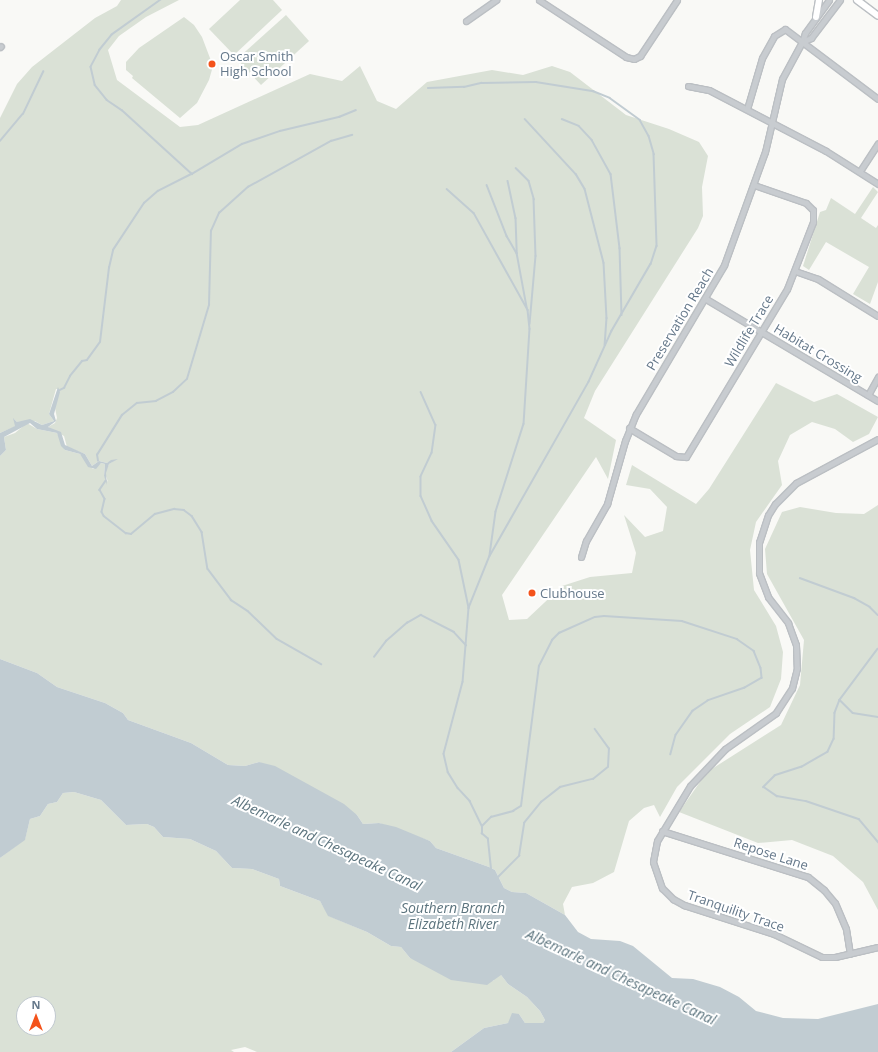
<!DOCTYPE html>
<html>
<head>
<meta charset="utf-8">
<style>
	body { margin:0 }
	#map { position:relative; width:878px; height:1052px; overflow:hidden; background:#f9f9f6; font-family:"Open Sans",sans-serif }
	div>[style] { position:absolute }
	.green>* { inset:0; background:#dae1d6 }
	.water>* { inset:0; background:#c1ccd2 }
	.stream>* { height:1.5px; margin:-0.75px; padding:0 0.75px; transform-origin:0.75px; border-radius:0.75px; background:#c1ccd2 }
	.roads { filter:drop-shadow(1px 0 #bbbfc3) drop-shadow(-1px 0 #bbbfc3) drop-shadow(0 1px #bbbfc3) drop-shadow(0 -1px #bbbfc3) }
	.minor>* { height:5px; margin:-2.5px; padding:0 2.5px; transform-origin:2.5px; border-radius:2.5px; background:#c8ccd0 }
	.major>* { height:6px; margin:-3px; padding:0 3px; transform-origin:3px; border-radius:3px; background:#fff }
	.dots>* { width:11px; height:11px; translate:-50% -50%; box-sizing:border-box; border:2px solid #fff; border-radius:50% }
	span { translate:-50% -50%; white-space:nowrap; text-align:center; line-height:1.15; -webkit-text-stroke:4px #fff; paint-order:stroke }
	.poi-label { font-size:13px; color:#65788a }
	.left { translate:0 -50%; text-align:left }
	.street-label { font-size:13px; color:#65788a }
	.water-label { font-size:14px; color:#5c747e; font-style:italic }
	.north { position:absolute; left:16px; top:996px; width:40px; height:40px; box-sizing:border-box; background:#fff; border:1px solid #c1c9d0; border-radius:50%; rotate:0deg; font-size:11px; font-weight:700; line-height:16px; text-align:center; color:#65788a }
	.north::after { content:''; display:block; margin:auto; width:14px; height:18px; background:#f4531b; clip-path:polygon(50% 0,100% 100%,50% 72%,0 100%) }
</style>
</head>
<body>
<div id="map">
	<div class="green">
		<div style="clip-path:polygon(121px 0,179px 0,146px 17px,119px 36px,108px 50px,117px 80px,180px 127px,198px 125px,310px 74px,342px 81px,360px 66px,377px 101px,396px 109px,427px 82px,492px 70px,523px 75px,552px 66px,570px 72px,626px 115px,669px 129px,699px 142px,708px 156px,702px 187px,703px 216px,698px 228px,595px 391px,584px 418px,616px 440px,608px 479px,596px 457px,502px 595px,509px 620px,527px 619px,562px 586px,590px 577px,632px 573px,636px 553px,624px 515px,645px 537px,663px 531px,667px 507px,650px 489px,626px 485px,632px 465px,696px 504px,709px 489px,776px 383px,814px 402px,837px 394px,878px 417px,869px 434px,853px 442px,835px 429px,812px 422px,790px 435px,778px 461px,782px 485px,756px 522px,750px 550px,754px 590px,776px 626px,783px 652px,781px 679px,770px 707px,730px 734px,677px 787px,660px 817px,654px 805px,644px 808px,629px 821px,614px 872px,593px 883px,572px 887px,563px 904px,565px 915px,526px 893px,512px 892px,504px 888px,495px 870px,489px 867px,436px 848px,430px 841px,379px 823px,363px 824px,357px 815px,259px 762px,245px 766px,228px 765px,191px 743px,128px 720px,123px 713px,105px 703px,57px 687px,37px 673px,0 659px,0 456px,6px 450px,4px 437px,15px 433px,27px 423px,37px 429px,57px 433px,65px 450px,80px 454px,93px 469px,101px 463px,105px 464px,104px 476px,108px 482px,105px 473px,109px 464px,115px 460px,107px 463px,99px 461px,92px 466px,85px 454px,67px 447px,64px 436px,48px 427px,55px 423px,57px 418px,55px 408px,60px 389px,56px 389px,49px 414px,54px 421px,42px 425px,35px 421px,17px 422px,14px 419px,16px 426px,0 433px,0 118px,17px 84px,32px 67px,95px 18px,117px 6px)"></div>
		<div style="clip-path:polygon(240px 0,273px 0,282px 10px,234px 55px,209px 29px)"></div>
		<div style="clip-path:polygon(286px 15px,309px 41px,261px 85px,237px 59px)"></div>
		<div style="clip-path:polygon(184px 17px,194px 25px,202px 37px,213px 66px,209px 80px,197px 103px,180px 118px,132px 78px,133px 76px,126px 70px,126px 62px,139px 48px)"></div>
		<div style="clip-path:polygon(873px 187px,878px 192px,861px 218px,876px 228px,878px 225px,878px 282px,870px 304px,853px 294px,869px 267px,826px 242px,809px 270px,803px 266px,820px 212px,826px 210px,831px 198px,855px 214px)"></div>
		<div style="clip-path:polygon(878px 505px,878px 910px,863px 882px,833px 856px,792px 840px,758px 843px,679px 812px,707px 772px,781px 725px,800px 685px,804px 640px,767px 574px,765px 549px,782px 512px,800px 507px,836px 513px,864px 514px)"></div>
		<div style="clip-path:polygon(evenodd,74px 792px,101px 800px,126px 825px,147px 824px,154px 827px,163px 837px,190px 839px,216px 851px,232px 868px,252px 869px,279px 879px,280px 886px,320px 901px,329px 916px,367px 932px,391px 946px,401px 947px,410px 958px,493px 981px,497px 975px,501px 975px,508px 984px,527px 997px,540px 1011px,545px 1020px,543px 1023px,525px 1023px,519px 1014px,508px 1023px,484px 1028px,451px 1052px,257px 1052px,245px 1047px,231px 1050px,234px 1052px,0 1052px,0 858px,25px 839px,30px 819px,40px 816px,48px 804px,57px 802px,63px 793px,74px 792px,24px 1004px,48px 1004px,48px 1028px,24px 1028px,24px 1004px)"></div>
	</div>
	<div class="water">
		<div style="clip-path:polygon(58px 387px,60px 392px,54px 414px,56px 421px,48px 427px,61px 432px,65px 445px,85px 454px,92px 466px,99px 461px,107px 463px,111px 460px,118px 459px,109px 464px,106px 473px,107px 485px,104px 476px,105px 464px,101px 463px,96px 469px,88px 467px,80px 454px,65px 450px,61px 446px,57px 433px,37px 429px,30px 423px,4px 437px,6px 450px,0 456px,0 433px,15px 426px,13px 418px,17px 422px,30px 419px,42px 425px,54px 421px,49px 414px)"></div>
		<div style="clip-path:polygon(0 659px,37px 673px,57px 687px,105px 703px,123px 713px,128px 720px,191px 743px,228px 765px,245px 766px,259px 762px,275px 766px,344px 804px,357px 815px,363px 824px,379px 823px,396px 827px,430px 841px,436px 848px,489px 867px,495px 870px,504px 888px,512px 892px,526px 893px,565px 915px,578px 932px,591px 939px,620px 941px,633px 946px,672px 978px,693px 979px,720px 987px,739px 997px,756px 1011px,783px 1018px,818px 1019px,878px 1004px,878px 1052px,451px 1052px,484px 1028px,508px 1023px,512px 1013px,519px 1014px,525px 1023px,543px 1023px,545px 1020px,540px 1011px,527px 997px,508px 984px,501px 975px,487px 985px,451px 980px,410px 958px,401px 947px,391px 946px,367px 932px,328px 916px,320px 901px,280px 886px,279px 879px,252px 869px,232px 868px,216px 851px,190px 839px,163px 837px,154px 827px,147px 824px,126px 825px,101px 800px,74px 792px,63px 793px,57px 802px,48px 804px,40px 816px,30px 819px,25px 840px,0 858px)"></div>
	</div>
	<div class="stream">
		<div style="left:161px;top:0;width:60px;rotate:144.5deg"></div>
		<div style="left:112px;top:35px;width:19px;rotate:129deg"></div>
		<div style="left:100px;top:50px;width:19px;rotate:118deg"></div>
		<div style="left:91px;top:67px;width:18px;rotate:77deg"></div>
		<div style="left:95px;top:85px;width:19px;rotate:51deg"></div>
		<div style="left:107px;top:100px;width:18px;rotate:34deg"></div>
		<div style="left:122px;top:110px;width:95px;rotate:42.4deg"></div>
		<div style="left:428px;top:88px;width:36px;rotate:-2deg"></div>
		<div style="left:464px;top:87px;width:18px;rotate:-13deg"></div>
		<div style="left:482px;top:83px;width:54px;rotate:-1.1deg"></div>
		<div style="left:536px;top:82px;width:58px;rotate:9deg"></div>
		<div style="left:593px;top:91px;width:18px;rotate:22deg"></div>
		<div style="left:610px;top:98px;width:37px;rotate:36deg"></div>
		<div style="left:640px;top:120px;width:18px;rotate:61deg"></div>
		<div style="left:649px;top:136px;width:19px;rotate:74deg"></div>
		<div style="left:654px;top:154px;width:92px;rotate:88.1deg"></div>
		<div style="left:657px;top:246px;width:19px;rotate:108deg"></div>
		<div style="left:651px;top:264px;width:78px;rotate:120.2deg"></div>
		<div style="left:612px;top:331px;width:56px;rotate:114.3deg"></div>
		<div style="left:589px;top:382px;width:200px;rotate:119.6deg"></div>
		<div style="left:490px;top:556px;width:56px;rotate:112deg"></div>
		<div style="left:469px;top:608px;width:74px;rotate:94.6deg"></div>
		<div style="left:463px;top:682px;width:74px;rotate:104.8deg"></div>
		<div style="left:444px;top:754px;width:18px;rotate:77deg"></div>
		<div style="left:448px;top:772px;width:19px;rotate:58deg"></div>
		<div style="left:458px;top:788px;width:18px;rotate:47deg"></div>
		<div style="left:470px;top:801px;width:28px;rotate:64deg"></div>
		<div style="left:525px;top:119px;width:75px;rotate:47.2deg"></div>
		<div style="left:576px;top:174px;width:17px;rotate:59deg"></div>
		<div style="left:585px;top:189px;width:76px;rotate:75.6deg"></div>
		<div style="left:604px;top:263px;width:55px;rotate:86.9deg"></div>
		<div style="left:607px;top:318px;width:27px;rotate:94deg"></div>
		<div style="left:562px;top:119px;width:18px;rotate:22deg"></div>
		<div style="left:579px;top:126px;width:19px;rotate:47deg"></div>
		<div style="left:592px;top:140px;width:39px;rotate:61deg"></div>
		<div style="left:611px;top:174px;width:75px;rotate:83.1deg"></div>
		<div style="left:620px;top:248px;width:67px;rotate:88.3deg"></div>
		<div style="left:0;top:141px;width:35px;rotate:-50deg"></div>
		<div style="left:23px;top:114px;width:47px;rotate:-64.5deg"></div>
		<div style="left:516px;top:168px;width:18px;rotate:45deg"></div>
		<div style="left:529px;top:181px;width:19px;rotate:74deg"></div>
		<div style="left:534px;top:199px;width:57px;rotate:88deg"></div>
		<div style="left:536px;top:256px;width:68px;rotate:95deg"></div>
		<div style="left:508px;top:181px;width:38px;rotate:78deg"></div>
		<div style="left:516px;top:218px;width:35px;rotate:88deg"></div>
		<div style="left:517px;top:253px;width:55px;rotate:79.5deg"></div>
		<div style="left:487px;top:185px;width:55px;rotate:68.6deg"></div>
		<div style="left:507px;top:236px;width:20px;rotate:60deg"></div>
		<div style="left:447px;top:189px;width:36px;rotate:42deg"></div>
		<div style="left:474px;top:213px;width:111px;rotate:60.9deg"></div>
		<div style="left:528px;top:310px;width:19px;rotate:84deg"></div>
		<div style="left:530px;top:329px;width:95px;rotate:93.6deg"></div>
		<div style="left:524px;top:424px;width:92px;rotate:107.7deg"></div>
		<div style="left:496px;top:512px;width:43px;rotate:97.9deg"></div>
		<div style="left:58px;top:391px;width:7px;rotate:-27deg"></div>
		<div style="left:64px;top:388px;width:13px;rotate:-63deg"></div>
		<div style="left:70px;top:376px;width:19px;rotate:-51deg"></div>
		<div style="left:82px;top:361px;width:5px;rotate:-11deg"></div>
		<div style="left:87px;top:360px;width:22px;rotate:-54deg"></div>
		<div style="left:100px;top:342px;width:75px;rotate:-83.1deg"></div>
		<div style="left:109px;top:268px;width:18px;rotate:-77deg"></div>
		<div style="left:113px;top:250px;width:56px;rotate:-56.6deg"></div>
		<div style="left:144px;top:203px;width:18px;rotate:-41deg"></div>
		<div style="left:158px;top:191px;width:38px;rotate:-27deg"></div>
		<div style="left:192px;top:174px;width:58px;rotate:-31deg"></div>
		<div style="left:242px;top:144px;width:40px;rotate:-18.9deg"></div>
		<div style="left:280px;top:131px;width:61px;rotate:-13.3deg"></div>
		<div style="left:339px;top:117px;width:18px;rotate:-22deg"></div>
		<div style="left:421px;top:392px;width:36px;rotate:66deg"></div>
		<div style="left:436px;top:425px;width:28px;rotate:98deg"></div>
		<div style="left:432px;top:453px;width:26px;rotate:115deg"></div>
		<div style="left:421px;top:477px;width:19px;rotate:90deg"></div>
		<div style="left:421px;top:496px;width:27px;rotate:66deg"></div>
		<div style="left:432px;top:521px;width:47px;rotate:55.3deg"></div>
		<div style="left:459px;top:560px;width:49px;rotate:78.2deg"></div>
		<div style="left:98px;top:461px;width:6px;rotate:-99deg"></div>
		<div style="left:97px;top:455px;width:47px;rotate:-58deg"></div>
		<div style="left:122px;top:415px;width:19px;rotate:-39deg"></div>
		<div style="left:137px;top:403px;width:19px;rotate:-6deg"></div>
		<div style="left:156px;top:401px;width:19px;rotate:-28deg"></div>
		<div style="left:173px;top:392px;width:19px;rotate:-43deg"></div>
		<div style="left:187px;top:379px;width:77px;rotate:-73.4deg"></div>
		<div style="left:209px;top:305px;width:74px;rotate:-88.5deg"></div>
		<div style="left:211px;top:231px;width:20px;rotate:-66deg"></div>
		<div style="left:219px;top:213px;width:39px;rotate:-42deg"></div>
		<div style="left:248px;top:187px;width:95px;rotate:-29deg"></div>
		<div style="left:331px;top:141px;width:22px;rotate:-16deg"></div>
		<div style="left:106px;top:481px;width:11px;rotate:124deg"></div>
		<div style="left:100px;top:490px;width:10px;rotate:61deg"></div>
		<div style="left:105px;top:499px;width:13px;rotate:103deg"></div>
		<div style="left:102px;top:512px;width:4px;rotate:63deg"></div>
		<div style="left:104px;top:516px;width:28px;rotate:38deg"></div>
		<div style="left:126px;top:533px;width:5px;rotate:11deg"></div>
		<div style="left:131px;top:534px;width:31px;rotate:-40deg"></div>
		<div style="left:155px;top:514px;width:20px;rotate:-15deg"></div>
		<div style="left:174px;top:509px;width:10px;rotate:6deg"></div>
		<div style="left:184px;top:510px;width:10px;rotate:37deg"></div>
		<div style="left:192px;top:516px;width:19px;rotate:58deg"></div>
		<div style="left:202px;top:532px;width:37px;rotate:81deg"></div>
		<div style="left:208px;top:569px;width:39px;rotate:53deg"></div>
		<div style="left:231px;top:600px;width:20px;rotate:33deg"></div>
		<div style="left:248px;top:611px;width:40px;rotate:44deg"></div>
		<div style="left:277px;top:639px;width:51px;rotate:29.6deg"></div>
		<div style="left:800px;top:578px;width:58px;rotate:20.3deg"></div>
		<div style="left:854px;top:598px;width:18px;rotate:29deg"></div>
		<div style="left:870px;top:607px;width:11px;rotate:45deg"></div>
		<div style="left:878px;top:649px;width:64px;rotate:126.7deg"></div>
		<div style="left:840px;top:700px;width:14px;rotate:111deg"></div>
		<div style="left:835px;top:713px;width:26px;rotate:92deg"></div>
		<div style="left:834px;top:739px;width:14px;rotate:115deg"></div>
		<div style="left:828px;top:752px;width:30px;rotate:150deg"></div>
		<div style="left:802px;top:767px;width:28px;rotate:162deg"></div>
		<div style="left:775px;top:776px;width:16px;rotate:135deg"></div>
		<div style="left:764px;top:787px;width:16px;rotate:35deg"></div>
		<div style="left:777px;top:796px;width:29px;rotate:10deg"></div>
		<div style="left:806px;top:801px;width:56px;rotate:18.8deg"></div>
		<div style="left:859px;top:819px;width:30px;rotate:50deg"></div>
		<div style="left:374px;top:657px;width:20px;rotate:-53deg"></div>
		<div style="left:386px;top:641px;width:28px;rotate:-41deg"></div>
		<div style="left:407px;top:623px;width:16px;rotate:-30deg"></div>
		<div style="left:421px;top:615px;width:37px;rotate:27deg"></div>
		<div style="left:454px;top:632px;width:18px;rotate:47deg"></div>
		<div style="left:840px;top:700px;width:18px;rotate:45deg"></div>
		<div style="left:853px;top:713px;width:25px;rotate:9deg"></div>
		<div style="left:491px;top:869px;width:30px;rotate:-96deg"></div>
		<div style="left:488px;top:839px;width:8px;rotate:-140deg"></div>
		<div style="left:482px;top:834px;width:8px;rotate:-90deg"></div>
		<div style="left:482px;top:826px;width:13px;rotate:-45deg"></div>
		<div style="left:491px;top:817px;width:23px;rotate:-15deg"></div>
		<div style="left:513px;top:811px;width:9px;rotate:-32deg"></div>
		<div style="left:521px;top:806px;width:141px;rotate:-82.7deg"></div>
		<div style="left:539px;top:666px;width:29px;rotate:-63deg"></div>
		<div style="left:552px;top:640px;width:10px;rotate:-45deg"></div>
		<div style="left:559px;top:633px;width:39px;rotate:-24deg"></div>
		<div style="left:595px;top:617px;width:9px;rotate:-6deg"></div>
		<div style="left:604px;top:616px;width:78px;rotate:3.7deg"></div>
		<div style="left:682px;top:621px;width:58px;rotate:18.1deg"></div>
		<div style="left:737px;top:639px;width:21px;rotate:35deg"></div>
		<div style="left:754px;top:651px;width:18px;rotate:68deg"></div>
		<div style="left:761px;top:668px;width:10px;rotate:84deg"></div>
		<div style="left:762px;top:678px;width:20px;rotate:150deg"></div>
		<div style="left:745px;top:688px;width:39px;rotate:161deg"></div>
		<div style="left:708px;top:701px;width:18px;rotate:146deg"></div>
		<div style="left:693px;top:711px;width:29px;rotate:125deg"></div>
		<div style="left:676px;top:735px;width:20px;rotate:105deg"></div>
		<div style="left:498px;top:877px;width:30px;rotate:-45deg"></div>
		<div style="left:519px;top:856px;width:33px;rotate:-81deg"></div>
		<div style="left:524px;top:823px;width:27px;rotate:-51deg"></div>
		<div style="left:541px;top:802px;width:24px;rotate:-38deg"></div>
		<div style="left:560px;top:787px;width:34px;rotate:-14deg"></div>
		<div style="left:593px;top:779px;width:19px;rotate:-39deg"></div>
		<div style="left:608px;top:767px;width:18px;rotate:-87deg"></div>
		<div style="left:609px;top:749px;width:24px;rotate:-126deg"></div>
	</div>
	<div class="roads">
		<div class="minor">
			<div style="left:539px;top:0;width:104px;rotate:33.2deg"></div>
			<div style="left:626px;top:57px;width:8px;rotate:14deg"></div>
			<div style="left:634px;top:59px;width:7px;rotate:-27deg"></div>
			<div style="left:640px;top:56px;width:67px;rotate:-56.5deg"></div>
			<div style="left:829px;top:0;width:41px;rotate:126deg"></div>
			<div style="left:805px;top:33px;width:9px;rotate:108deg"></div>
			<div style="left:802px;top:42px;width:10px;rotate:-24deg"></div>
			<div style="left:811px;top:38px;width:48px;rotate:-52.7deg"></div>
			<div style="left:466px;top:21px;width:37px;rotate:-35deg"></div>
			<div style="left:0;top:47px;width:1px;rotate:-45deg"></div>
			<div style="left:688px;top:86px;width:21px;rotate:11deg"></div>
			<div style="left:709px;top:90px;width:132px;rotate:27.5deg"></div>
			<div style="left:826px;top:151px;width:62px;rotate:32.4deg"></div>
			<div style="left:747px;top:109px;width:53px;rotate:-73.6deg"></div>
			<div style="left:762px;top:58px;width:25px;rotate:-61deg"></div>
			<div style="left:774px;top:36px;width:13px;rotate:-32deg"></div>
			<div style="left:785px;top:29px;width:116px;rotate:37deg"></div>
			<div style="left:860px;top:171px;width:33px;rotate:-57deg"></div>
			<div style="left:795px;top:271px;width:24px;rotate:19deg"></div>
			<div style="left:818px;top:279px;width:70px;rotate:31.7deg"></div>
			<div style="left:706px;top:299px;width:200px;rotate:30.7deg"></div>
			<div style="left:868px;top:395px;width:21px;rotate:-61deg"></div>
			<div style="left:629px;top:428px;width:55px;rotate:30.8deg"></div>
			<div style="left:676px;top:456px;width:10px;rotate:6deg"></div>
			<div style="left:686px;top:457px;width:196px;rotate:-59deg"></div>
			<div style="left:787px;top:289px;width:72px;rotate:-68.8deg"></div>
			<div style="left:813px;top:222px;width:12px;rotate:-90deg"></div>
			<div style="left:813px;top:210px;width:10px;rotate:-135deg"></div>
			<div style="left:806px;top:203px;width:55px;rotate:-160.9deg"></div>
			<div style="left:878px;top:439px;width:93px;rotate:151.8deg"></div>
			<div style="left:796px;top:483px;width:30px;rotate:135deg"></div>
			<div style="left:775px;top:504px;width:13px;rotate:122deg"></div>
			<div style="left:768px;top:515px;width:28px;rotate:108deg"></div>
			<div style="left:759px;top:542px;width:31px;rotate:90deg"></div>
			<div style="left:759px;top:573px;width:26px;rotate:69deg"></div>
			<div style="left:768px;top:597px;width:33px;rotate:52deg"></div>
			<div style="left:788px;top:623px;width:23px;rotate:70deg"></div>
			<div style="left:796px;top:645px;width:23px;rotate:88deg"></div>
			<div style="left:797px;top:668px;width:21px;rotate:104deg"></div>
			<div style="left:792px;top:688px;width:30px;rotate:123deg"></div>
			<div style="left:776px;top:713px;width:62px;rotate:144.8deg"></div>
			<div style="left:725px;top:749px;width:51px;rotate:133.4deg"></div>
			<div style="left:690px;top:786px;width:64px;rotate:121deg"></div>
			<div style="left:657px;top:841px;width:21px;rotate:101deg"></div>
			<div style="left:653px;top:862px;width:28px;rotate:71deg"></div>
			<div style="left:662px;top:888px;width:16px;rotate:45deg"></div>
			<div style="left:673px;top:899px;width:13px;rotate:29deg"></div>
			<div style="left:684px;top:905px;width:95px;rotate:17.9deg"></div>
			<div style="left:774px;top:934px;width:53px;rotate:25.6deg"></div>
			<div style="left:822px;top:957px;width:13px"></div>
			<div style="left:835px;top:957px;width:44px;rotate:-13.1deg"></div>
			<div style="left:581px;top:557px;width:17px;rotate:-73deg"></div>
			<div style="left:586px;top:541px;width:43px;rotate:-60.4deg"></div>
			<div style="left:607px;top:504px;width:66px;rotate:-74.1deg"></div>
			<div style="left:625px;top:441px;width:29px;rotate:-68deg"></div>
			<div style="left:636px;top:414px;width:173px;rotate:-59.4deg"></div>
			<div style="left:724px;top:265px;width:120px;rotate:-70.1deg"></div>
			<div style="left:765px;top:152px;width:75px;rotate:-76.9deg"></div>
			<div style="left:782px;top:79px;width:42px;rotate:-61.6deg"></div>
			<div style="left:662px;top:831px;width:153px;rotate:17.5deg"></div>
			<div style="left:808px;top:877px;width:21px;rotate:39deg"></div>
			<div style="left:824px;top:890px;width:17px;rotate:50deg"></div>
			<div style="left:835px;top:903px;width:28px;rotate:67deg"></div>
			<div style="left:846px;top:929px;width:25px;rotate:81deg"></div>
		</div>
		<div class="major">
			<div style="left:857px;top:0;width:26px;rotate:37deg"></div>
			<div style="left:816px;top:17px;width:17px;rotate:-80deg"></div>
		</div>
	</div>
	<div class="dots">
		<div style="left:212px;top:64px;background:#f4531b"></div>
		<div style="left:532px;top:593px;background:#f4531b"></div>
	</div>
	<div class="poi-label">
		<span class="left" style="left:220px;top:64px">Oscar Smith<br>High School</span>
		<span class="left" style="left:540px;top:593px">Clubhouse</span>
	</div>
	<div class="street-label">
		<span style="left:680px;top:319px;rotate:-59deg">Preservation Reach</span>
		<span style="left:749px;top:331px;rotate:-59deg">Wildlife Trace</span>
		<span style="left:818px;top:353px;rotate:31deg">Habitat Crossing</span>
		<span style="left:771px;top:854px;rotate:18deg">Repose Lane</span>
		<span style="left:736px;top:911px;rotate:19deg">Tranquility Trace</span>
	</div>
	<div class="water-label">
		<span style="left:327px;top:843px;rotate:25deg">Albemarle and Chesapeake Canal</span>
		<span style="left:453px;top:916px">Southern Branch<br>Elizabeth River</span>
		<span style="left:621px;top:977px;rotate:25deg">Albemarle and Chesapeake Canal</span>
	</div>
	<div class="north">N</div>
</div>
</body>
</html>
